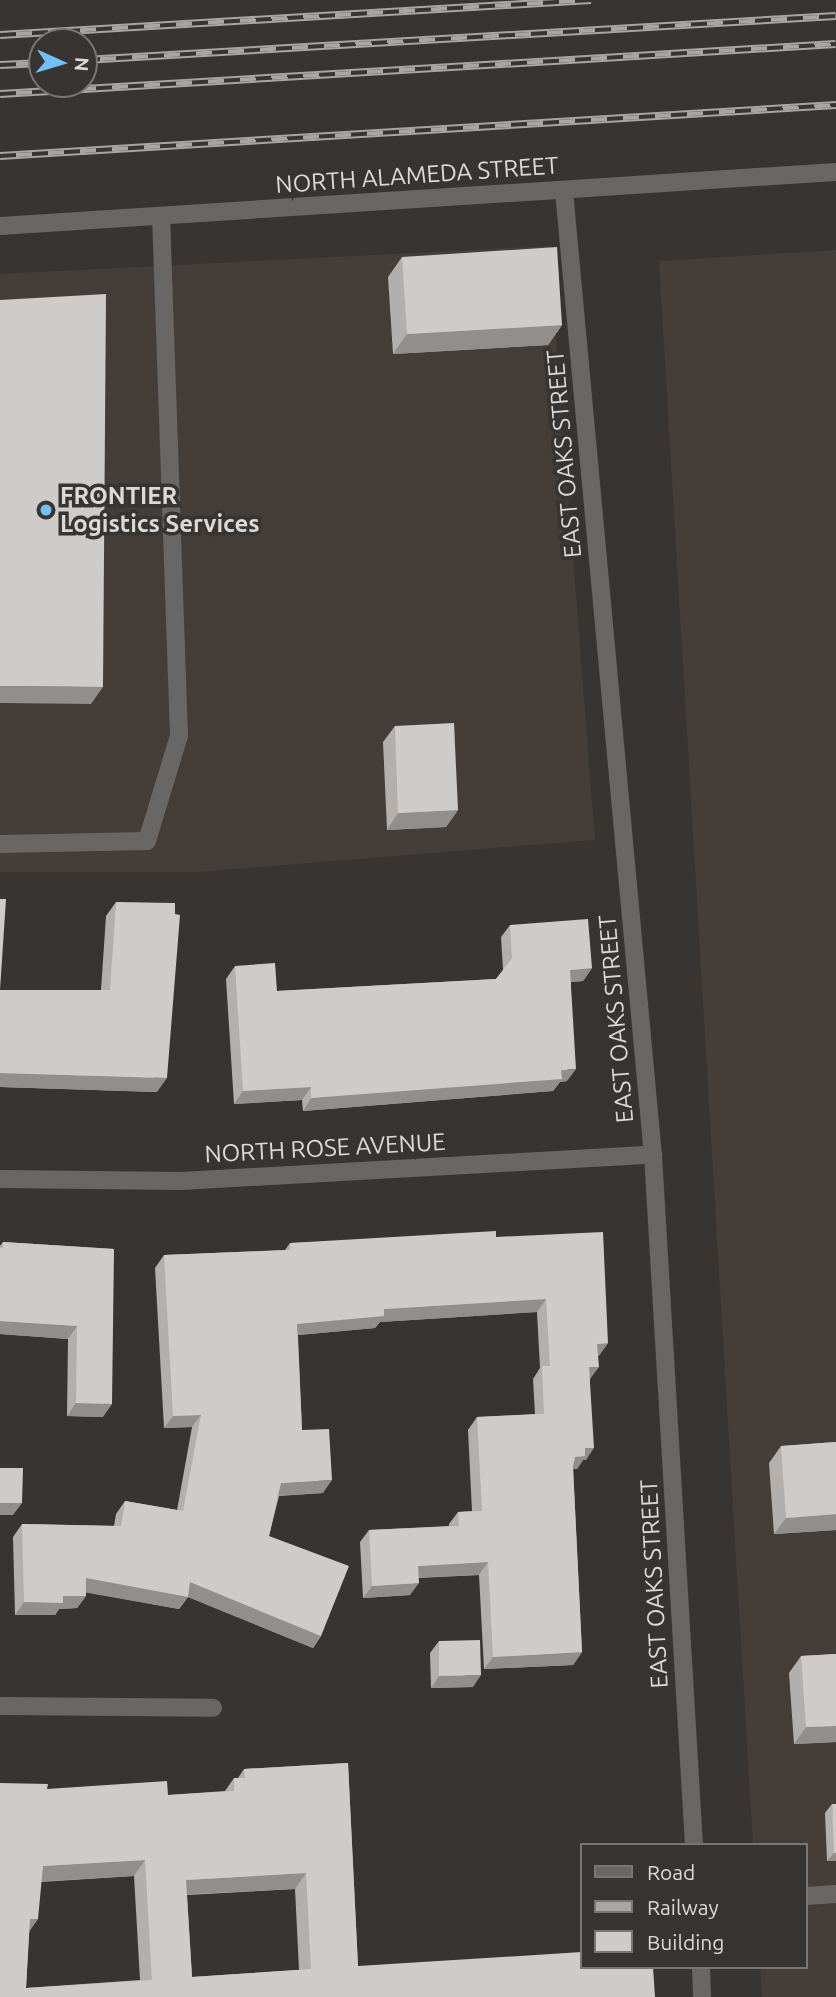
<!DOCTYPE html>
<html>
<head>
<meta charset="utf-8">
<style>
	body { margin:0 }
	#map { position:relative; width:836px; height:1997px; overflow:hidden; background:#373432; font-family:Ubuntu,sans-serif }
	div>[style] { position:absolute }
	.built>* { inset:0; background:#453d37 }
	.minor>* { height:18px; margin:-9px; padding:0 9px; transform-origin:9px; border-radius:9px; background:#696766 }
	.rail>* { height:8px; margin-top:-4px; transform-origin:0; background:repeating-linear-gradient(90deg,#373432 0 16px,#a8a6a5 0 32px); box-sizing:border-box; border-block:2px solid #a8a6a5 }
	.wall>* { inset:0; background:#b2afac }
	.shaded-wall>* { inset:0; background:#918e8c }
	.building>* { inset:0; background:#cfcbc8 }
	.dots>* { width:19px; height:19px; translate:-50% -50%; box-sizing:border-box; border:4px solid #373432; border-radius:50% }
	span { translate:-50% -50%; white-space:nowrap; text-align:center; line-height:1.15; -webkit-text-stroke:7px #373432; paint-order:stroke }
	.street-label { font-size:24px; color:#dcdad9 }
	.poi-label { font-size:24px; color:#dcdad9; font-weight:700 }
	.left { translate:0 -50%; text-align:left }
	.legend { position:absolute; left:580px; top:1843px; width:228px; height:126px; box-sizing:border-box; background:#373432; border:2px solid #797675; margin:0; padding:9px 12px; list-style:none; font-size:21px; color:#dcdad9 }
	.legend li { display:flex; align-items:center; gap:14px; height:35px }
	.legend b { width:35px; border:2px solid #797675 }
	.north { position:absolute; left:28px; top:28px; width:70px; height:70px; box-sizing:border-box; background:#373432; border:2px solid #797675; border-radius:50%; rotate:94deg; font-size:19px; font-weight:700; line-height:28px; text-align:center; color:#dcdad9 }
	.north::after { content:''; display:block; margin:auto; width:24px; height:32px; background:#72c1f5; clip-path:polygon(50% 0,100% 100%,50% 72%,0 100%) }
</style>
</head>
<body>
<div id="map">
	<div class="built">
		<div style="clip-path:polygon(549px 246px,595px 840px,199px 872px,0 872px,0 274px)"></div>
		<div style="clip-path:polygon(836px 250px,836px 1997px,762px 1997px,760px 1967px,806px 1967px,806px 1845px,753px 1845px,659px 261px)"></div>
	</div>
	<div class="minor">
		<div style="left:564px;top:191px;width:968px;rotate:84.73deg"></div>
		<div style="left:653px;top:1155px;width:691px;rotate:86.6deg"></div>
		<div style="left:0;top:226px;width:838px;rotate:-3.7deg"></div>
		<div style="left:0;top:844px;width:147px;rotate:-1.2deg"></div>
		<div style="left:147px;top:841px;width:110px;rotate:-73.1deg"></div>
		<div style="left:179px;top:736px;width:520px;rotate:-91.98deg"></div>
		<div style="left:0;top:1179px;width:181px;rotate:0.6deg"></div>
		<div style="left:181px;top:1181px;width:473px;rotate:-3.2deg"></div>
		<div style="left:0;top:1706px;width:213px;rotate:0.5deg"></div>
		<div style="left:806px;top:1896px;width:30px;rotate:-4deg"></div>
		<div style="left:701px;top:1967px;width:30px;rotate:88deg"></div>
	</div>
	<div class="rail">
		<div style="left:0;top:35px;width:592px;rotate:-3.39deg"></div>
		<div style="left:84px;top:60px;width:753px;rotate:-3.35deg"></div>
		<div style="left:0;top:65px;width:42px;rotate:-2.7deg"></div>
		<div style="left:0;top:94px;width:837px;rotate:-3.42deg"></div>
		<div style="left:0;top:156px;width:838px;rotate:-3.49deg"></div>
	</div>
	<div class="wall">
		<div style="clip-path:polygon(402px 257px,562px 325px,548px 345px,393px 354px,388px 277px)"></div>
		<div style="clip-path:polygon(395px 726px,458px 810px,446px 827px,387px 830px,383px 742px)"></div>
		<div style="clip-path:polygon(116px 902px,157px 1092px,0 1087px,0 990px,101px 990px,106px 916px)"></div>
		<div style="clip-path:polygon(510px 925px,592px 968px,583px 981px,571px 982px,567px 1081px,560px 1082px,553px 1091px,303px 1111px,302px 1100px,234px 1104px,226px 979px,235px 966px,277px 991px,496px 979px,503px 970px,501px 937px)"></div>
		<div style="clip-path:polygon(496px 1237px,608px 1343px,598px 1356px,590px 1379px,586px 1460px,583px 1460px,577px 1469px,573px 1469px,582px 1652px,573px 1665px,484px 1669px,479px 1575px,418px 1578px,410px 1595px,363px 1598px,360px 1542px,369px 1530px,449px 1526px,449px 1524px,458px 1512px,472px 1511px,468px 1430px,477px 1417px,535px 1414px,533px 1379px,540px 1368px,537px 1312px,380px 1322px,375px 1328px,298px 1335px,302px 1430px,323px 1493px,279px 1496px,269px 1536px,321px 1636px,313px 1648px,188px 1597px,179px 1609px,86px 1592px,86px 1596px,77px 1608px,59px 1609px,55px 1615px,15px 1615px,13px 1537px,22px 1524px,114px 1526px,116px 1514px,125px 1501px,177px 1510px,192px 1427px,164px 1428px,155px 1268px,164px 1255px,285px 1250px,290px 1243px)"></div>
		<div style="clip-path:polygon(3px 1242px,114px 1249px,103px 1417px,67px 1416px,68px 1339px,0 1334px,0 1246px)"></div>
		<div style="clip-path:polygon(836px 1442px,836px 1530px,774px 1534px,769px 1463px,781px 1446px)"></div>
		<div style="clip-path:polygon(439px 1641px,473px 1687px,431px 1688px,430px 1653px)"></div>
		<div style="clip-path:polygon(836px 1654px,836px 1742px,794px 1744px,789px 1673px,801px 1656px)"></div>
		<div style="clip-path:polygon(evenodd,348px 1763px,358px 1966px,0 1997px,47px 1789px,168px 1795px,225px 1791px,234px 1778px,238px 1778px,244px 1769px,348px 1763px,134px 1876px,140px 1980px,26px 1988px,29px 1933px,41px 1882px,134px 1876px,348px 1763px,295px 1889px,299px 1970px,192px 1977px,187px 1895px,295px 1889px)"></div>
		<div style="clip-path:polygon(832px 1804px,836px 1861px,827px 1861px,825px 1813px)"></div>
	</div>
	<div class="shaded-wall">
		<div style="clip-path:polygon(562px 325px,548px 345px,393px 354px,407px 334px)"></div>
		<div style="clip-path:polygon(0 686px,103px 687px,91px 704px,0 703px)"></div>
		<div style="clip-path:polygon(458px 810px,446px 827px,387px 830px,398px 813px)"></div>
		<div style="clip-path:polygon(592px 968px,583px 981px,561px 983px,570px 970px)"></div>
		<div style="clip-path:polygon(576px 1069px,567px 1081px,560px 1082px,553px 1091px,303px 1111px,311px 1098px)"></div>
		<div style="clip-path:polygon(0 1073px,167px 1078px,157px 1092px,0 1087px)"></div>
		<div style="clip-path:polygon(311px 1087px,302px 1100px,234px 1104px,243px 1091px)"></div>
		<div style="clip-path:polygon(546px 1299px,537px 1312px,380px 1322px,375px 1328px,288px 1336px,297px 1324px,384px 1309px)"></div>
		<div style="clip-path:polygon(0 1321px,77px 1326px,68px 1339px,0 1334px)"></div>
		<div style="clip-path:polygon(608px 1343px,599px 1356px,589px 1357px,597px 1344px)"></div>
		<div style="clip-path:polygon(589px 1367px,599px 1367px,590px 1379px)"></div>
		<div style="clip-path:polygon(76px 1403px,112px 1404px,103px 1417px,67px 1416px)"></div>
		<div style="clip-path:polygon(201px 1415px,192px 1427px,164px 1428px,173px 1416px)"></div>
		<div style="clip-path:polygon(585px 1448px,594px 1448px,586px 1460px,583px 1460px,577px 1469px,566px 1470px,575px 1457px)"></div>
		<div style="clip-path:polygon(332px 1480px,323px 1493px,273px 1496px,281px 1483px)"></div>
		<div style="clip-path:polygon(0 1503px,22px 1503px,13px 1515px,0 1515px)"></div>
		<div style="clip-path:polygon(836px 1514px,836px 1530px,774px 1534px,786px 1518px)"></div>
		<div style="clip-path:polygon(488px 1562px,479px 1575px,409px 1578px,418px 1566px)"></div>
		<div style="clip-path:polygon(86px 1578px,190px 1582px,321px 1636px,313px 1648px,188px 1597px,179px 1609px,77px 1591px)"></div>
		<div style="clip-path:polygon(419px 1583px,410px 1595px,363px 1598px,372px 1586px)"></div>
		<div style="clip-path:polygon(63px 1596px,86px 1596px,77px 1608px,59px 1609px,55px 1615px,15px 1615px,24px 1602px)"></div>
		<div style="clip-path:polygon(582px 1652px,573px 1665px,484px 1669px,493px 1657px)"></div>
		<div style="clip-path:polygon(481px 1675px,473px 1687px,431px 1688px,439px 1676px)"></div>
		<div style="clip-path:polygon(836px 1726px,836px 1742px,794px 1744px,806px 1727px)"></div>
		<div style="clip-path:polygon(834px 1853px,836px 1853px,836px 1861px,827px 1861px)"></div>
		<div style="clip-path:polygon(145px 1860px,134px 1876px,32px 1882px,43px 1866px)"></div>
		<div style="clip-path:polygon(306px 1873px,295px 1889px,175px 1895px,186px 1880px)"></div>
		<div style="clip-path:polygon(30px 1919px,38px 1919px,27px 1935px)"></div>
	</div>
	<div class="building">
		<div style="clip-path:polygon(557px 247px,562px 325px,407px 334px,402px 257px)"></div>
		<div style="clip-path:polygon(106px 294px,103px 687px,0 686px,0 300px)"></div>
		<div style="clip-path:polygon(454px 723px,458px 810px,398px 813px,395px 726px)"></div>
		<div style="clip-path:polygon(0 899px,6px 899px,0 990px)"></div>
		<div style="clip-path:polygon(116px 902px,175px 903px,175px 914px,180px 915px,167px 1078px,0 1073px,0 990px,110px 990px)"></div>
		<div style="clip-path:polygon(588px 919px,592px 968px,570px 970px,576px 1069px,561px 1070px,562px 1079px,311px 1098px,311px 1087px,243px 1091px,235px 966px,275px 963px,277px 991px,496px 979px,512px 958px,510px 925px)"></div>
		<div style="clip-path:polygon(496px 1231px,496px 1237px,603px 1232px,608px 1343px,597px 1344px,599px 1367px,589px 1367px,594px 1448px,585px 1448px,585px 1456px,575px 1457px,573px 1466px,582px 1652px,493px 1657px,488px 1562px,418px 1566px,419px 1583px,372px 1586px,369px 1530px,459px 1526px,458px 1512px,482px 1511px,477px 1417px,544px 1414px,542px 1366px,550px 1366px,546px 1299px,384px 1309px,384px 1316px,297px 1324px,302px 1430px,329px 1429px,332px 1480px,281px 1483px,269px 1536px,349px 1566px,321px 1636px,190px 1582px,188px 1597px,86px 1578px,86px 1596px,63px 1596px,63px 1603px,24px 1602px,22px 1524px,121px 1526px,125px 1501px,183px 1511px,201px 1415px,173px 1416px,164px 1255px,290px 1250px,290px 1243px)"></div>
		<div style="clip-path:polygon(3px 1242px,114px 1249px,112px 1404px,76px 1403px,77px 1326px,0 1321px,0 1248px,3px 1248px)"></div>
		<div style="clip-path:polygon(836px 1442px,836px 1514px,786px 1518px,781px 1446px)"></div>
		<div style="clip-path:polygon(0 1468px,23px 1468px,22px 1503px,0 1503px)"></div>
		<div style="clip-path:polygon(480px 1640px,481px 1675px,439px 1676px,439px 1641px)"></div>
		<div style="clip-path:polygon(836px 1654px,836px 1726px,806px 1727px,801px 1656px)"></div>
		<div style="clip-path:polygon(evenodd,348px 1763px,358px 1966px,582px 1952px,582px 1967px,653px 1967px,655px 1997px,0 1997px,0 1783px,48px 1784px,47px 1789px,167px 1781px,168px 1795px,234px 1791px,234px 1778px,245px 1778px,244px 1769px,348px 1763px,145px 1860px,152px 1980px,26px 1988px,30px 1919px,38px 1919px,43px 1866px,145px 1860px,348px 1763px,306px 1873px,311px 1969px,192px 1977px,186px 1880px,306px 1873px)"></div>
		<div style="clip-path:polygon(832px 1804px,836px 1804px,836px 1853px,834px 1853px)"></div>
	</div>
	<div class="dots">
		<div style="left:46px;top:510px;background:#72c1f5"></div>
	</div>
	<div class="street-label">
		<span style="left:417px;top:175px;rotate:-4deg">NORTH ALAMEDA STREET</span>
		<span style="left:564px;top:454px;rotate:-95deg">EAST OAKS STREET</span>
		<span style="left:616px;top:1019px;rotate:-95deg">EAST OAKS STREET</span>
		<span style="left:325px;top:1148px;rotate:-3deg">NORTH ROSE AVENUE</span>
		<span style="left:654px;top:1584px;rotate:-93deg">EAST OAKS STREET</span>
	</div>
	<div class="poi-label">
		<span class="left" style="left:60px;top:510px">FRONTIER<br>Logistics Services</span>
	</div>
	<ul class="legend">
	<li><b style="height:9px;background:#696766"></b>Road</li>
	<li><b style="height:9px;background:#a8a6a5"></b>Railway</li>
	<li><b style="height:19px;background:#cfcbc8"></b>Building</li>
	</ul>
	<div class="north">N</div>
</div>
</body>
</html>
